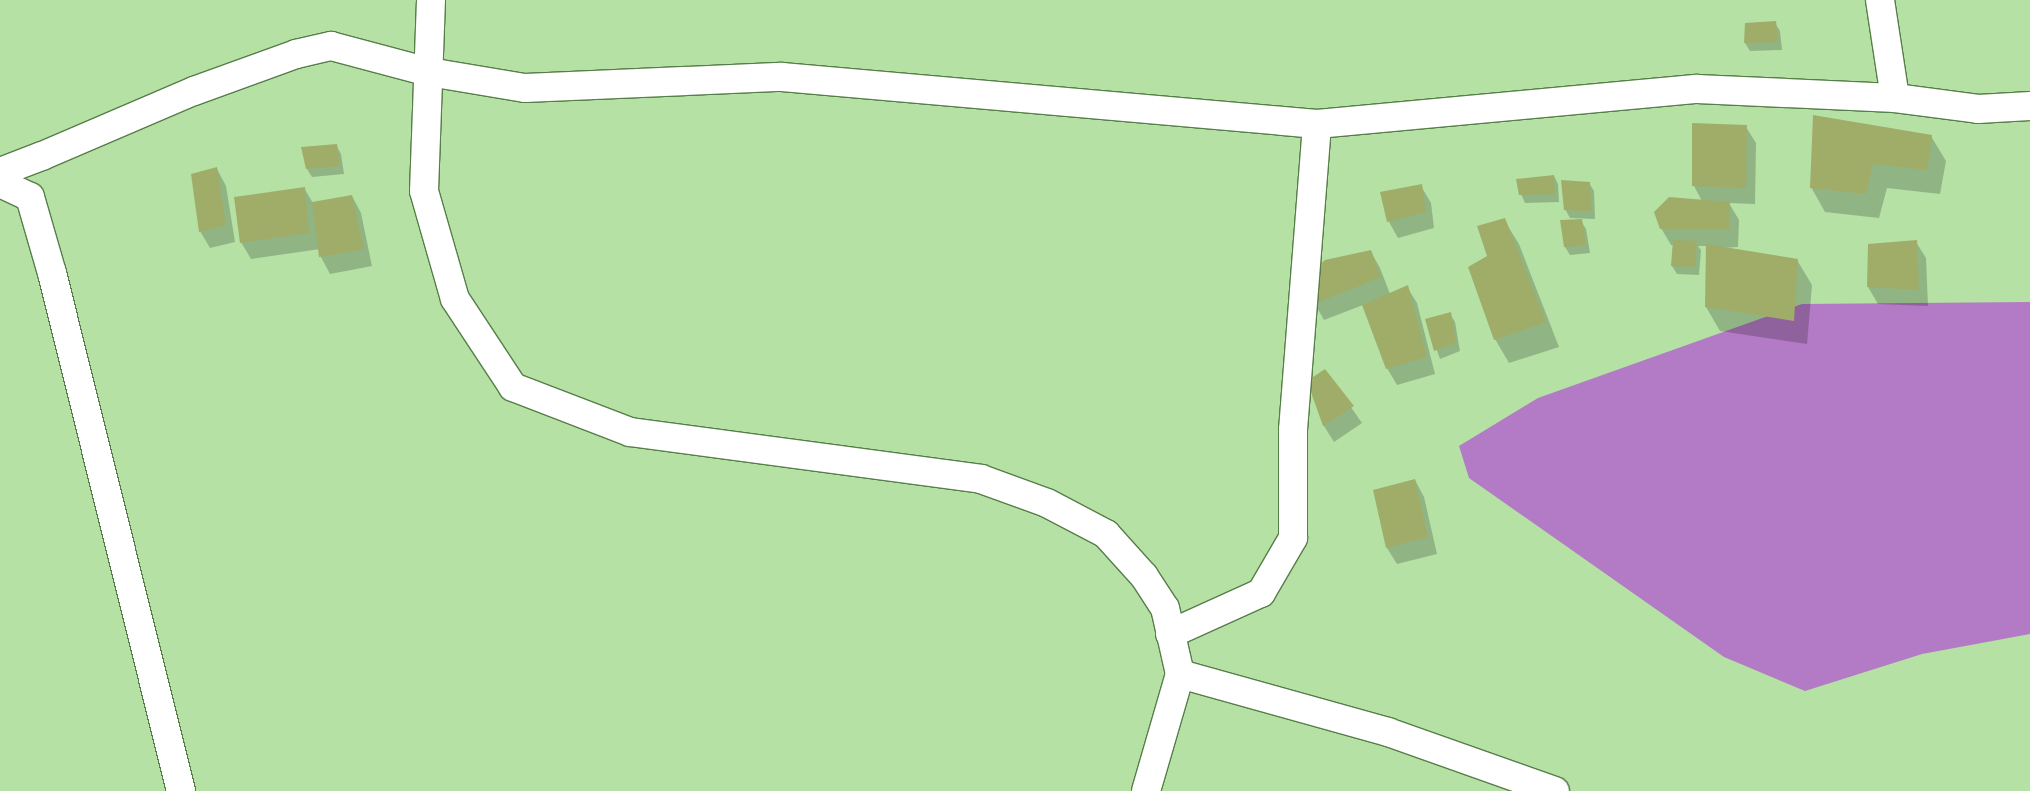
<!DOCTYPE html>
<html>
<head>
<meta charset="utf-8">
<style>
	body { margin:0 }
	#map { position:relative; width:2030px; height:791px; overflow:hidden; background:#b5e1a5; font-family:"Noto Sans",sans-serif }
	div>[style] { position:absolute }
	.forest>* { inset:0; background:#b37ac5 }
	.shadow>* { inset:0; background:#0003 }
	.building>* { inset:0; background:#a0ad69 }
	.roads { filter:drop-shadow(1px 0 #567e48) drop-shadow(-1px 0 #567e48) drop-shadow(0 1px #567e48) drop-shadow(0 -1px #567e48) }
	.minor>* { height:28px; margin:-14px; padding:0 14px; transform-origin:14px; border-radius:14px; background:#fff }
	.tertiary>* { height:28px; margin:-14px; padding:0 14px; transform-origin:14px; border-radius:14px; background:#fff }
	span { translate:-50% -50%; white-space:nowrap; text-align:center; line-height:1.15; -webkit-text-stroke:4.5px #b5e1a5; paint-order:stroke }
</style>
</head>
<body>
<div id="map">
	<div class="forest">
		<div style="clip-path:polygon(2030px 302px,2030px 634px,1922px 654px,1805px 691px,1724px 657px,1469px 478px,1459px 446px,1538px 398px,1802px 304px)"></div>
	</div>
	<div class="shadow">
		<div style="clip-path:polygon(1775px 23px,1780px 31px,1782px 50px,1750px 51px,1745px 43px)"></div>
		<div style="clip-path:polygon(1746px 127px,1756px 143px,1755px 204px,1729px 203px,1739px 220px,1738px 247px,1722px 248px,1797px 260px,1812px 285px,1807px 344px,1720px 331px,1706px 307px,1707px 246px,1698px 246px,1701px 250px,1699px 275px,1677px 274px,1672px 266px,1674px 245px,1671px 245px,1661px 228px,1702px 201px,1694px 186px)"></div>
		<div style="clip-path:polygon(1931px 136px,1946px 161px,1940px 194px,1887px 188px,1879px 218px,1825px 212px,1811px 187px)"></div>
		<div style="clip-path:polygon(336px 145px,341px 154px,344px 174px,312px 177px,307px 169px)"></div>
		<div style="clip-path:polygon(217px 169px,226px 186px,235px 242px,210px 248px,200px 231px)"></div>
		<div style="clip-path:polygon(1554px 176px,1558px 184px,1559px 202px,1525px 203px,1521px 194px)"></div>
		<div style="clip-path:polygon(1589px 183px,1594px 191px,1595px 219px,1570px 218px,1565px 209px)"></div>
		<div style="clip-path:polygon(1421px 186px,1431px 203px,1434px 228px,1398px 238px,1389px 222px)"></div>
		<div style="clip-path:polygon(304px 188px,313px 203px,352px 196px,361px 213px,372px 266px,330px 274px,321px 257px,320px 249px,251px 259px,241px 242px)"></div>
		<div style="clip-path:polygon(1504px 220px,1519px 244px,1559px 347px,1509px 363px,1495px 339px,1489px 256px)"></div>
		<div style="clip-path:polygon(1581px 221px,1586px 229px,1590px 253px,1570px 255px,1565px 247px)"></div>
		<div style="clip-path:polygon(1916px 242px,1926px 258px,1928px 306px,1878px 304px,1868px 287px)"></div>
		<div style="clip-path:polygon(1371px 252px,1380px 268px,1390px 294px,1407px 287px,1417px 303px,1435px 374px,1397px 385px,1387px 368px,1363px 305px,1324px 320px,1315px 304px)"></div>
		<div style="clip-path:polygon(1450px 314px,1455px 322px,1460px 351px,1440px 359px,1426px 320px)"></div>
		<div style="clip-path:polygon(1325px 370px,1362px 423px,1334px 442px,1324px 426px,1309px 381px)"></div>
		<div style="clip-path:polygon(1415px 480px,1424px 497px,1437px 554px,1397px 564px,1387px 548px,1374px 491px)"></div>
	</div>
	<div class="building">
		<div style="clip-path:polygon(1776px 21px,1778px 42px,1744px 43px,1745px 23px)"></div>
		<div style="clip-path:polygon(1813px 115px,1932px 135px,1927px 170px,1873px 164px,1866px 194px,1810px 188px)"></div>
		<div style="clip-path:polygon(1692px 123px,1747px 125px,1746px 188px,1692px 186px)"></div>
		<div style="clip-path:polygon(337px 144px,340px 166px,306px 169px,301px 147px)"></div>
		<div style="clip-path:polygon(217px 167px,226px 225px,199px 232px,191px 174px)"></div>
		<div style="clip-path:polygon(1554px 175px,1555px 194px,1519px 195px,1516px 179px)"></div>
		<div style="clip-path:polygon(1561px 180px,1590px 182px,1591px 211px,1564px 210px)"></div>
		<div style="clip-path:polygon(1422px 184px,1426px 212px,1387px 222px,1380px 192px)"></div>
		<div style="clip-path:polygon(305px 187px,309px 233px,240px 243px,234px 197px)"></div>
		<div style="clip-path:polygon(352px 195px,364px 249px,319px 257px,312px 202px)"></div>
		<div style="clip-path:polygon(1669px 197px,1730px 202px,1729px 230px,1660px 229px,1654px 212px)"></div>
		<div style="clip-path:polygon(1505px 218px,1546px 322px,1494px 340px,1468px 267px,1487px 256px,1477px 226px)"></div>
		<div style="clip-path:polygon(1582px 219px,1586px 245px,1564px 247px,1560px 220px)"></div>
		<div style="clip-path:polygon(1673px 240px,1697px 241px,1695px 267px,1671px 266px)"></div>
		<div style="clip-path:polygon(1917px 240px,1919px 290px,1867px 287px,1868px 244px)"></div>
		<div style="clip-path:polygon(1706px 244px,1798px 259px,1794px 321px,1705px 307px)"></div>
		<div style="clip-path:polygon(1371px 250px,1381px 277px,1314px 304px,1311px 272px,1325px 260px)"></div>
		<div style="clip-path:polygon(1408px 285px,1427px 357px,1386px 369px,1362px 305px)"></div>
		<div style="clip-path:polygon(1451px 312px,1456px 343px,1434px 351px,1425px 319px)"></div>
		<div style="clip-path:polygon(1325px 369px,1354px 406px,1323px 426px,1307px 381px)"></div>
		<div style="clip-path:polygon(1415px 479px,1428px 537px,1386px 548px,1373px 490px)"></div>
	</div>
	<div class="roads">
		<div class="minor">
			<div style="left:1880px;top:0;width:99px;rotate:81.3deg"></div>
			<div style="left:0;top:172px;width:45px;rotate:-20.9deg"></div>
			<div style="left:42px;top:156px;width:165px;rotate:-23.2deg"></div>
			<div style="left:194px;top:91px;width:109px;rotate:-19.9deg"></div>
			<div style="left:296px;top:54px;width:36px;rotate:-13deg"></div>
			<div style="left:331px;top:46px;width:101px;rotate:14.9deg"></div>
			<div style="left:429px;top:72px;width:97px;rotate:9.5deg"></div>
			<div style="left:525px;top:88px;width:257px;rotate:-2.5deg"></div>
			<div style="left:782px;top:77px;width:537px;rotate:5.02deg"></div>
			<div style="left:1317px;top:124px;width:382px;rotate:-5.3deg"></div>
			<div style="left:1697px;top:89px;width:198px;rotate:2.6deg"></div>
			<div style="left:1895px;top:98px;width:84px;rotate:7.5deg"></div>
			<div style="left:1978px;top:109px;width:52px;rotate:-3.3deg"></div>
			<div style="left:0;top:183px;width:33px;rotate:25deg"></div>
			<div style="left:30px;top:197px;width:79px;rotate:73.9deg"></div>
			<div style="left:52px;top:273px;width:534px;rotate:76.02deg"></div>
			<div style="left:1170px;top:634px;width:100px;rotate:-24.3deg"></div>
			<div style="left:1261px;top:593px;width:64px;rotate:-59.8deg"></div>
			<div style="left:1293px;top:538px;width:108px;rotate:-90deg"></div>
			<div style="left:1293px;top:430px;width:307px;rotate:-85.5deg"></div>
			<div style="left:1180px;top:674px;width:216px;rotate:15.6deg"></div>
			<div style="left:1388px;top:732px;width:177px;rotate:19.5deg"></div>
		</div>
		<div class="tertiary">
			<div style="left:431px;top:0;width:191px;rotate:92.1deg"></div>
			<div style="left:424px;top:191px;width:112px;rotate:74deg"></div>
			<div style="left:455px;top:299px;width:105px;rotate:56.6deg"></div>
			<div style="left:513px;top:387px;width:125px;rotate:21deg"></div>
			<div style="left:630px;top:432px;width:354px;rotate:7.6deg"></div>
			<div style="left:981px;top:479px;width:70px;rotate:20deg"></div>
			<div style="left:1047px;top:503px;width:67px;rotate:27.7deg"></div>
			<div style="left:1106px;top:534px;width:57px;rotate:47.9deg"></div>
			<div style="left:1144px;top:576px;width:38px;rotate:57deg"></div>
			<div style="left:1165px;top:608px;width:68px;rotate:77.2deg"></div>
			<div style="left:1180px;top:674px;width:122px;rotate:106.2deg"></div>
		</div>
	</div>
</div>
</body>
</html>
